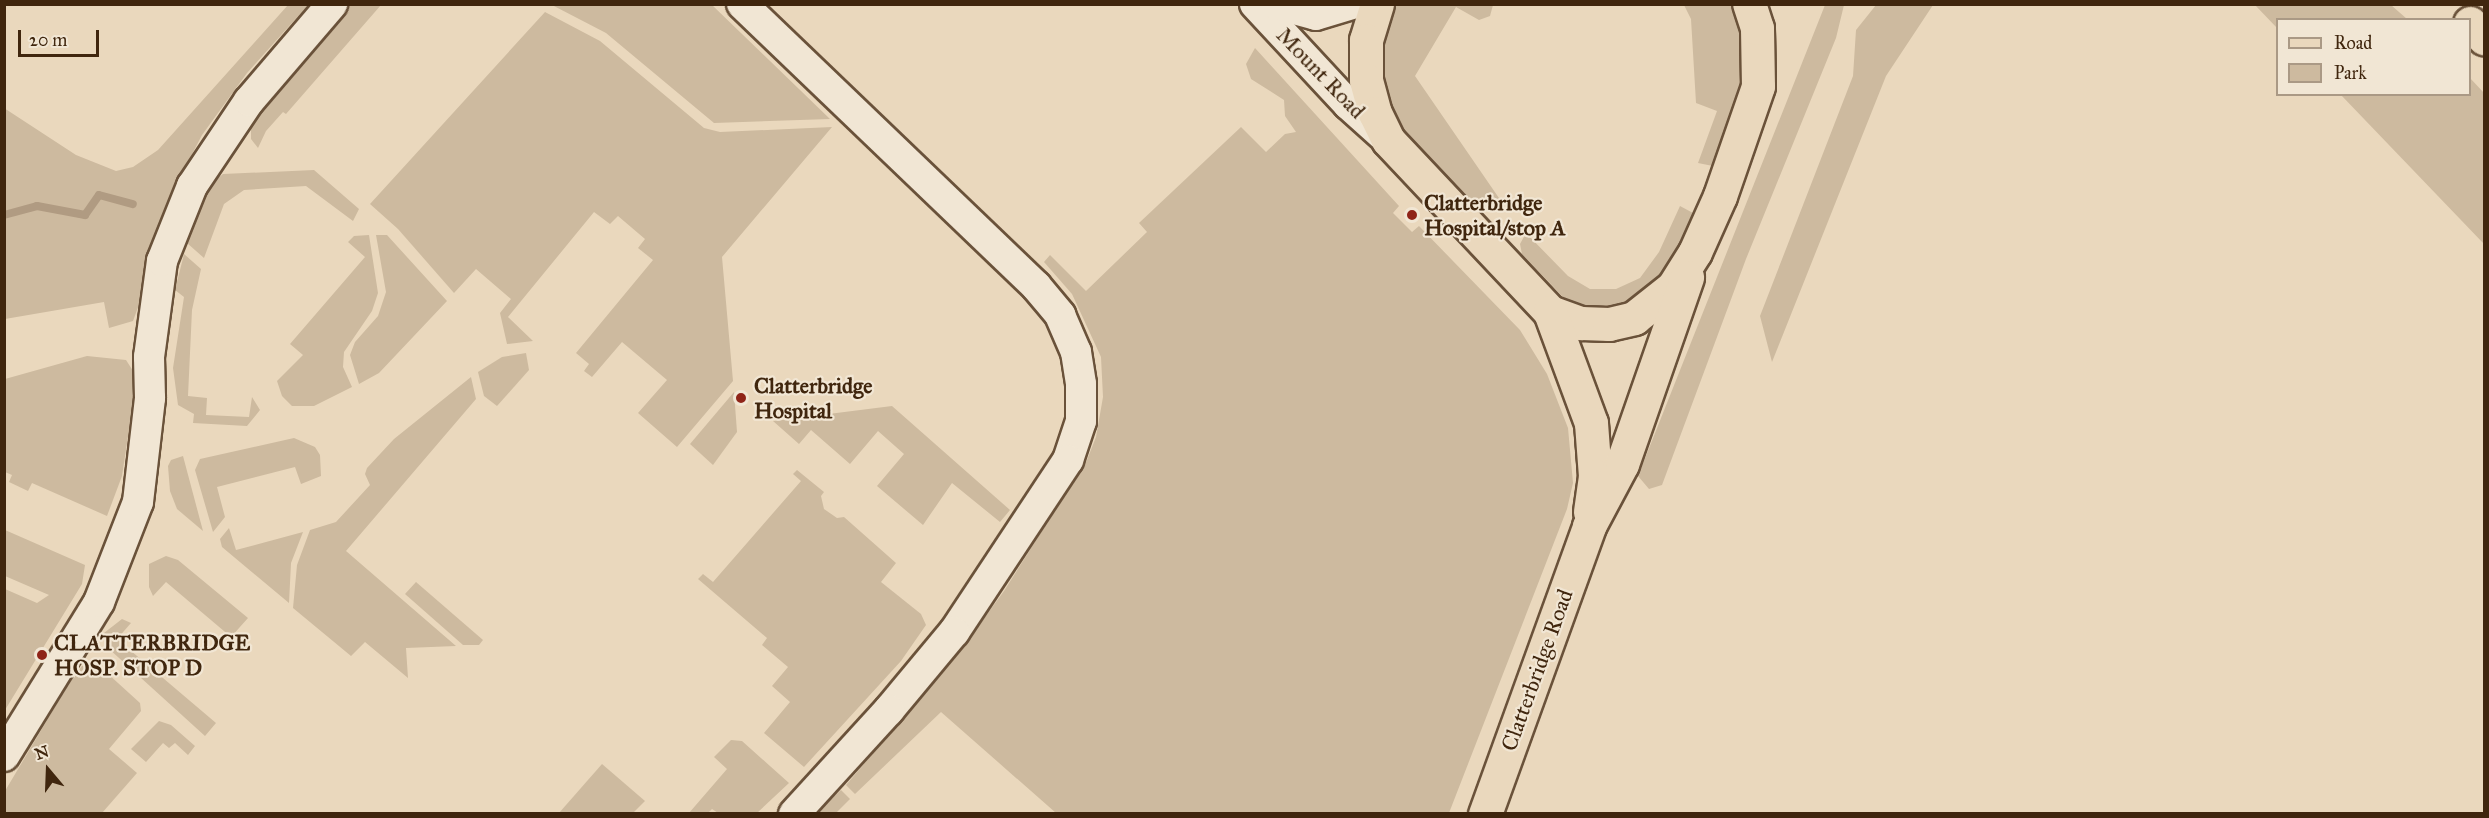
<!DOCTYPE html>
<html>
<head>
<meta charset="utf-8">
<style>
	body { margin:0 }
	#map { position:relative; width:2489px; height:818px; overflow:hidden; background:#ead8bd; font-family:"IM FELL Great Primer",serif }
	div>[style] { position:absolute }
	.green>* { inset:0; background:#cdba9f }
	.stream>* { height:8px; margin:-4px; padding:0 4px; transform-origin:4px; border-radius:4px; background:#b09b82 }
	.roads { filter:drop-shadow(2px 0 #6a523a) drop-shadow(-2px 0 #6a523a) drop-shadow(0 2px #6a523a) drop-shadow(0 -2px #6a523a) }
	.minor>* { height:30px; margin:-15px; padding:0 15px; transform-origin:15px; border-radius:15px; background:#f1e6d4 }
	.major>* { height:33px; margin:-16.5px; padding:0 16.5px; transform-origin:16.5px; border-radius:16.5px; background:#ead8bd }
	.highway>* { height:33px; margin:-16.5px; padding:0 16.5px; transform-origin:16.5px; border-radius:16.5px; background:#ead8bd }
	.dots>* { width:16px; height:16px; translate:-50% -50%; box-sizing:border-box; border:3px solid #f1e6d4; border-radius:50% }
	span { translate:-50% -50%; white-space:nowrap; text-align:center; line-height:1.15; -webkit-text-stroke:4.5px #f1e6d4; paint-order:stroke }
	.street-label { font-size:22px; color:#40260e }
	.poi-label { font-size:22px; color:#40260e; font-weight:700 }
	.left { translate:0 -50%; text-align:left }
	.frame { position:absolute; inset:0; border:6px solid #40260e; pointer-events:none }
	.legend { position:absolute; left:2276px; top:18px; width:195px; height:78px; box-sizing:border-box; background:#f1e6d4; border:2px solid #aa9985; margin:0; padding:8px 10px; list-style:none; font-size:18px; color:#40260e }
	.legend li { display:flex; align-items:center; gap:12px; height:30px }
	.legend b { width:30px; border:2px solid #aa9985 }
	.north { position:absolute; left:18px; top:740px; width:60px; height:60px; -webkit-text-stroke:4px #f1e6d4; paint-order:stroke; rotate:341deg; font-size:16px; font-weight:700; line-height:24px; text-align:center; color:#40260e }
	.north::after { content:''; display:block; margin:auto; width:21px; height:27px; background:#40260e; clip-path:polygon(50% 0,100% 100%,50% 72%,0 100%) }
	.scale { position:absolute; left:18px; top:30px; width:81px; height:27px; box-sizing:border-box; border:3px solid #40260e; border-top:0; padding-left:8px; font-size:18px; line-height:21px; white-space:nowrap; color:#40260e; -webkit-text-stroke:4px #f1e6d4; paint-order:stroke }
</style>
</head>
<body>
<div id="map">
	<div class="green">
		<div style="clip-path:polygon(288px 5px,308px 5px,247px 73px,202px 135px,175px 187px,148px 260px,144px 291px,133px 321px,109px 328px,104px 302px,5px 319px,4px 108px,76px 155px,116px 171px,133px 167px,158px 150px)"></div>
		<div style="clip-path:polygon(349px 5px,381px 5px,286px 114px,283px 112px,266px 131px,258px 148px,251px 139px,251px 121px)"></div>
		<div style="clip-path:polygon(552px 5px,712px 5px,830px 119px,714px 123px,606px 33px)"></div>
		<div style="clip-path:polygon(1396px 5px,1493px 5px,1490px 16px,1479px 20px,1456px 7px,1415px 76px,1501px 201px,1472px 202px,1455px 189px,1397px 123px,1382px 93px,1380px 60px,1386px 26px)"></div>
		<div style="clip-path:polygon(1684px 5px,1731px 5px,1738px 19px,1743px 57px,1740px 92px,1713px 166px,1698px 163px,1717px 111px,1696px 103px,1691px 19px)"></div>
		<div style="clip-path:polygon(1825px 5px,1844px 5px,1836px 38px,1746px 259px,1662px 485px,1649px 489px,1638px 476px)"></div>
		<div style="clip-path:polygon(1876px 5px,1933px 5px,1886px 76px,1772px 362px,1760px 316px,1853px 76px,1856px 30px)"></div>
		<div style="clip-path:polygon(2255px 5px,2391px 5px,2407px 19px,2278px 20px,2277px 28px)"></div>
		<div style="clip-path:polygon(545px 12px,600px 41px,704px 128px,720px 132px,832px 127px,722px 257px,733px 381px,677px 447px,638px 413px,667px 380px,622px 342px,592px 377px,584px 371px,589px 364px,576px 353px,653px 260px,638px 248px,645px 239px,618px 216px,610px 224px,594px 212px,508px 317px,533px 341px,507px 344px,500px 313px,511px 299px,476px 269px,454px 293px,398px 229px,370px 204px)"></div>
		<div style="clip-path:polygon(1255px 48px,1399px 206px,1393px 213px,1412px 232px,1419px 226px,1520px 330px,1547px 374px,1568px 428px,1573px 483px,1567px 509px,1449px 813px,1056px 813px,941px 712px,855px 794px,846px 785px,959px 653px,1004px 591px,1087px 460px,1096px 437px,1103px 397px,1101px 357px,1072px 294px,1044px 262px,1050px 255px,1086px 291px,1147px 232px,1139px 223px,1241px 127px,1266px 152px,1285px 134px,1296px 132px,1285px 116px,1284px 100px,1251px 79px,1246px 64px)"></div>
		<div style="clip-path:polygon(2470px 78px,2484px 93px,2484px 244px,2341px 95px,2470px 94px)"></div>
		<div style="clip-path:polygon(314px 170px,359px 209px,353px 221px,306px 186px,244px 190px,224px 204px,204px 258px,187px 243px,211px 184px,223px 174px)"></div>
		<div style="clip-path:polygon(1680px 206px,1693px 213px,1665px 280px,1615px 311px,1581px 306px,1565px 299px,1522px 254px,1520px 244px,1526px 233px,1568px 276px,1590px 289px,1616px 289px,1640px 278px,1659px 252px)"></div>
		<div style="clip-path:polygon(369px 235px,378px 293px,372px 311px,344px 352px,343px 367px,352px 387px,314px 406px,292px 406px,282px 396px,277px 381px,303px 355px,290px 344px,365px 257px,348px 242px,354px 236px)"></div>
		<div style="clip-path:polygon(376px 235px,387px 235px,447px 301px,379px 373px,359px 384px,350px 355px,355px 342px,378px 316px,386px 292px)"></div>
		<div style="clip-path:polygon(184px 254px,201px 269px,192px 310px,188px 396px,207px 398px,206px 415px,249px 417px,252px 397px,260px 410px,247px 426px,193px 423px,194px 414px,178px 405px,173px 368px,184px 297px,175px 290px)"></div>
		<div style="clip-path:polygon(526px 353px,529px 370px,497px 406px,484px 396px,478px 372px,502px 357px)"></div>
		<div style="clip-path:polygon(87px 356px,126px 360px,137px 377px,122px 476px,107px 516px,32px 483px,28px 491px,9px 482px,12px 475px,5px 472px,5px 379px)"></div>
		<div style="clip-path:polygon(471px 377px,476px 399px,346px 551px,456px 646px,406px 648px,408px 678px,365px 642px,351px 656px,293px 608px,297px 565px,310px 530px,336px 522px,370px 485px,365px 474px,367px 468px,394px 439px)"></div>
		<div style="clip-path:polygon(734px 392px,737px 432px,713px 465px,690px 444px)"></div>
		<div style="clip-path:polygon(892px 406px,1010px 510px,1000px 522px,952px 483px,923px 525px,877px 486px,904px 454px,878px 431px,850px 464px,811px 430px,799px 444px,773px 421px)"></div>
		<div style="clip-path:polygon(294px 438px,315px 447px,320px 455px,321px 476px,301px 484px,295px 467px,217px 487px,225px 517px,213px 532px,195px 470px,200px 459px)"></div>
		<div style="clip-path:polygon(183px 456px,203px 531px,177px 509px,170px 491px,168px 466px,171px 460px)"></div>
		<div style="clip-path:polygon(797px 470px,824px 492px,821px 496px,824px 509px,837px 518px,844px 517px,896px 563px,881px 582px,921px 614px,926px 625px,901px 661px,804px 767px,764px 733px,790px 702px,772px 686px,788px 667px,762px 645px,767px 638px,698px 579px,703px 574px,713px 582px,801px 481px,793px 474px)"></div>
		<div style="clip-path:polygon(229px 528px,236px 550px,303px 532px,291px 563px,289px 603px,222px 547px,220px 539px)"></div>
		<div style="clip-path:polygon(5px 530px,85px 565px,82px 584px,5px 710px,5px 589px,37px 603px,49px 595px,5px 576px)"></div>
		<div style="clip-path:polygon(166px 556px,178px 560px,248px 618px,231px 637px,166px 582px,153px 596px,149px 587px,149px 564px)"></div>
		<div style="clip-path:polygon(416px 582px,483px 640px,479px 645px,463px 645px,405px 594px)"></div>
		<div style="clip-path:polygon(122px 619px,131px 623px,117px 639px,216px 723px,205px 736px,108px 648px,104px 633px)"></div>
		<div style="clip-path:polygon(96px 663px,140px 703px,141px 711px,109px 749px,137px 773px,102px 813px,5px 813px,5px 791px,71px 680px,82px 666px)"></div>
		<div style="clip-path:polygon(159px 721px,171px 725px,195px 746px,188px 755px,175px 743px,169px 748px,163px 743px,146px 762px,131px 749px)"></div>
		<div style="clip-path:polygon(731px 740px,742px 741px,789px 783px,757px 813px,718px 813px,712px 809px,708px 813px,689px 813px,727px 769px,714px 757px)"></div>
		<div style="clip-path:polygon(602px 764px,645px 801px,633px 813px,559px 813px)"></div>
		<div style="clip-path:polygon(841px 790px,850px 799px,836px 813px,815px 814px)"></div>
	</div>
	<div class="stream">
		<div style="left:4px;top:215px;width:34px;rotate:-15deg"></div>
		<div style="left:37px;top:206px;width:49px;rotate:10.6deg"></div>
		<div style="left:85px;top:215px;width:24px;rotate:-55deg"></div>
		<div style="left:99px;top:195px;width:35px;rotate:15deg"></div>
	</div>
	<div class="roads">
		<div class="minor">
			<div style="left:742px;top:4px;width:407px;rotate:43.8deg"></div>
			<div style="left:1036px;top:286px;width:38px;rotate:50deg"></div>
			<div style="left:1060px;top:315px;width:40px;rotate:66.6deg"></div>
			<div style="left:1076px;top:352px;width:32px;rotate:81deg"></div>
			<div style="left:1081px;top:384px;width:37px;rotate:90deg"></div>
			<div style="left:1081px;top:421px;width:41px;rotate:108.4deg"></div>
			<div style="left:1068px;top:460px;width:206px;rotate:123.5deg"></div>
			<div style="left:954px;top:632px;width:102px;rotate:129.8deg"></div>
			<div style="left:889px;top:710px;width:141px;rotate:132.4deg"></div>
			<div style="left:1255px;top:4px;width:137px;rotate:47.1deg"></div>
			<div style="left:1348px;top:104px;width:54px;rotate:42deg"></div>
			<div style="left:1276px;top:4px;width:41px;rotate:15.4deg"></div>
			<div style="left:1316px;top:15px;width:39px;rotate:-17deg"></div>
			<div style="left:4px;top:756px;width:181px;rotate:-58.3deg"></div>
			<div style="left:99px;top:602px;width:107px;rotate:-68.7deg"></div>
			<div style="left:138px;top:502px;width:105px;rotate:-83.4deg"></div>
			<div style="left:150px;top:398px;width:41px;rotate:-91.4deg"></div>
			<div style="left:149px;top:357px;width:97px;rotate:-82.3deg"></div>
			<div style="left:162px;top:261px;width:81px;rotate:-68.2deg"></div>
			<div style="left:192px;top:186px;width:102px;rotate:-56.2deg"></div>
			<div style="left:249px;top:101px;width:128px;rotate:-49.4deg"></div>
		</div>
		<div class="major">
			<div style="left:1377px;top:4px;width:38px;rotate:107deg"></div>
			<div style="left:1366px;top:40px;width:40px;rotate:90deg"></div>
			<div style="left:1366px;top:80px;width:34px;rotate:75deg"></div>
			<div style="left:1375px;top:113px;width:30px;rotate:64deg"></div>
			<div style="left:1388px;top:140px;width:236px;rotate:46.7deg"></div>
			<div style="left:1550px;top:312px;width:33px;rotate:20deg"></div>
			<div style="left:1581px;top:323px;width:28px;rotate:2deg"></div>
			<div style="left:1609px;top:324px;width:26px;rotate:-13deg"></div>
			<div style="left:1634px;top:318px;width:50px;rotate:-38.5deg"></div>
			<div style="left:1673px;top:287px;width:41px;rotate:-57.8deg"></div>
			<div style="left:1695px;top:252px;width:61px;rotate:-65.9deg"></div>
			<div style="left:1720px;top:196px;width:116px;rotate:-70.9deg"></div>
			<div style="left:1758px;top:86px;width:58px;rotate:-91deg"></div>
			<div style="left:1757px;top:28px;width:25px;rotate:-108deg"></div>
			<div style="left:1550px;top:312px;width:118px;rotate:69.7deg"></div>
			<div style="left:1591px;top:423px;width:53px;rotate:85.7deg"></div>
			<div style="left:1595px;top:476px;width:36px;rotate:98deg"></div>
			<div style="left:1485px;top:814px;width:306px;rotate:-70.1deg"></div>
			<div style="left:1589px;top:526px;width:70px;rotate:-62deg"></div>
			<div style="left:1622px;top:464px;width:198px;rotate:-70.8deg"></div>
		</div>
		<div class="highway">
			<div style="left:2470px;top:23px;width:21px;rotate:47deg"></div>
		</div>
	</div>
	<div class="dots">
		<div style="left:1412px;top:215px;background:#8f2418"></div>
		<div style="left:741px;top:398px;background:#8f2418"></div>
		<div style="left:42px;top:655px;background:#8f2418"></div>
	</div>
	<div class="street-label">
		<span style="left:1321px;top:73px;rotate:46deg">Mount Road</span>
		<span style="left:1537px;top:670px;rotate:-70deg">Clatterbridge Road</span>
	</div>
	<div class="poi-label">
		<span class="left" style="left:1424px;top:215px">Clatterbridge<br>Hospital/stop A</span>
		<span class="left" style="left:754px;top:398px">Clatterbridge<br>Hospital</span>
		<span class="left" style="left:54px;top:655px">CLATTERBRIDGE<br>HOSP. STOP D</span>
	</div>
	<div class="frame"></div>
	<ul class="legend">
	<li><b style="height:8px;background:#ead8bd"></b>Road</li>
	<li><b style="height:16px;background:#cdba9f"></b>Park</li>
	</ul>
	<div class="north">N</div>
	<div class="scale">20 m</div>
</div>
</body>
</html>
